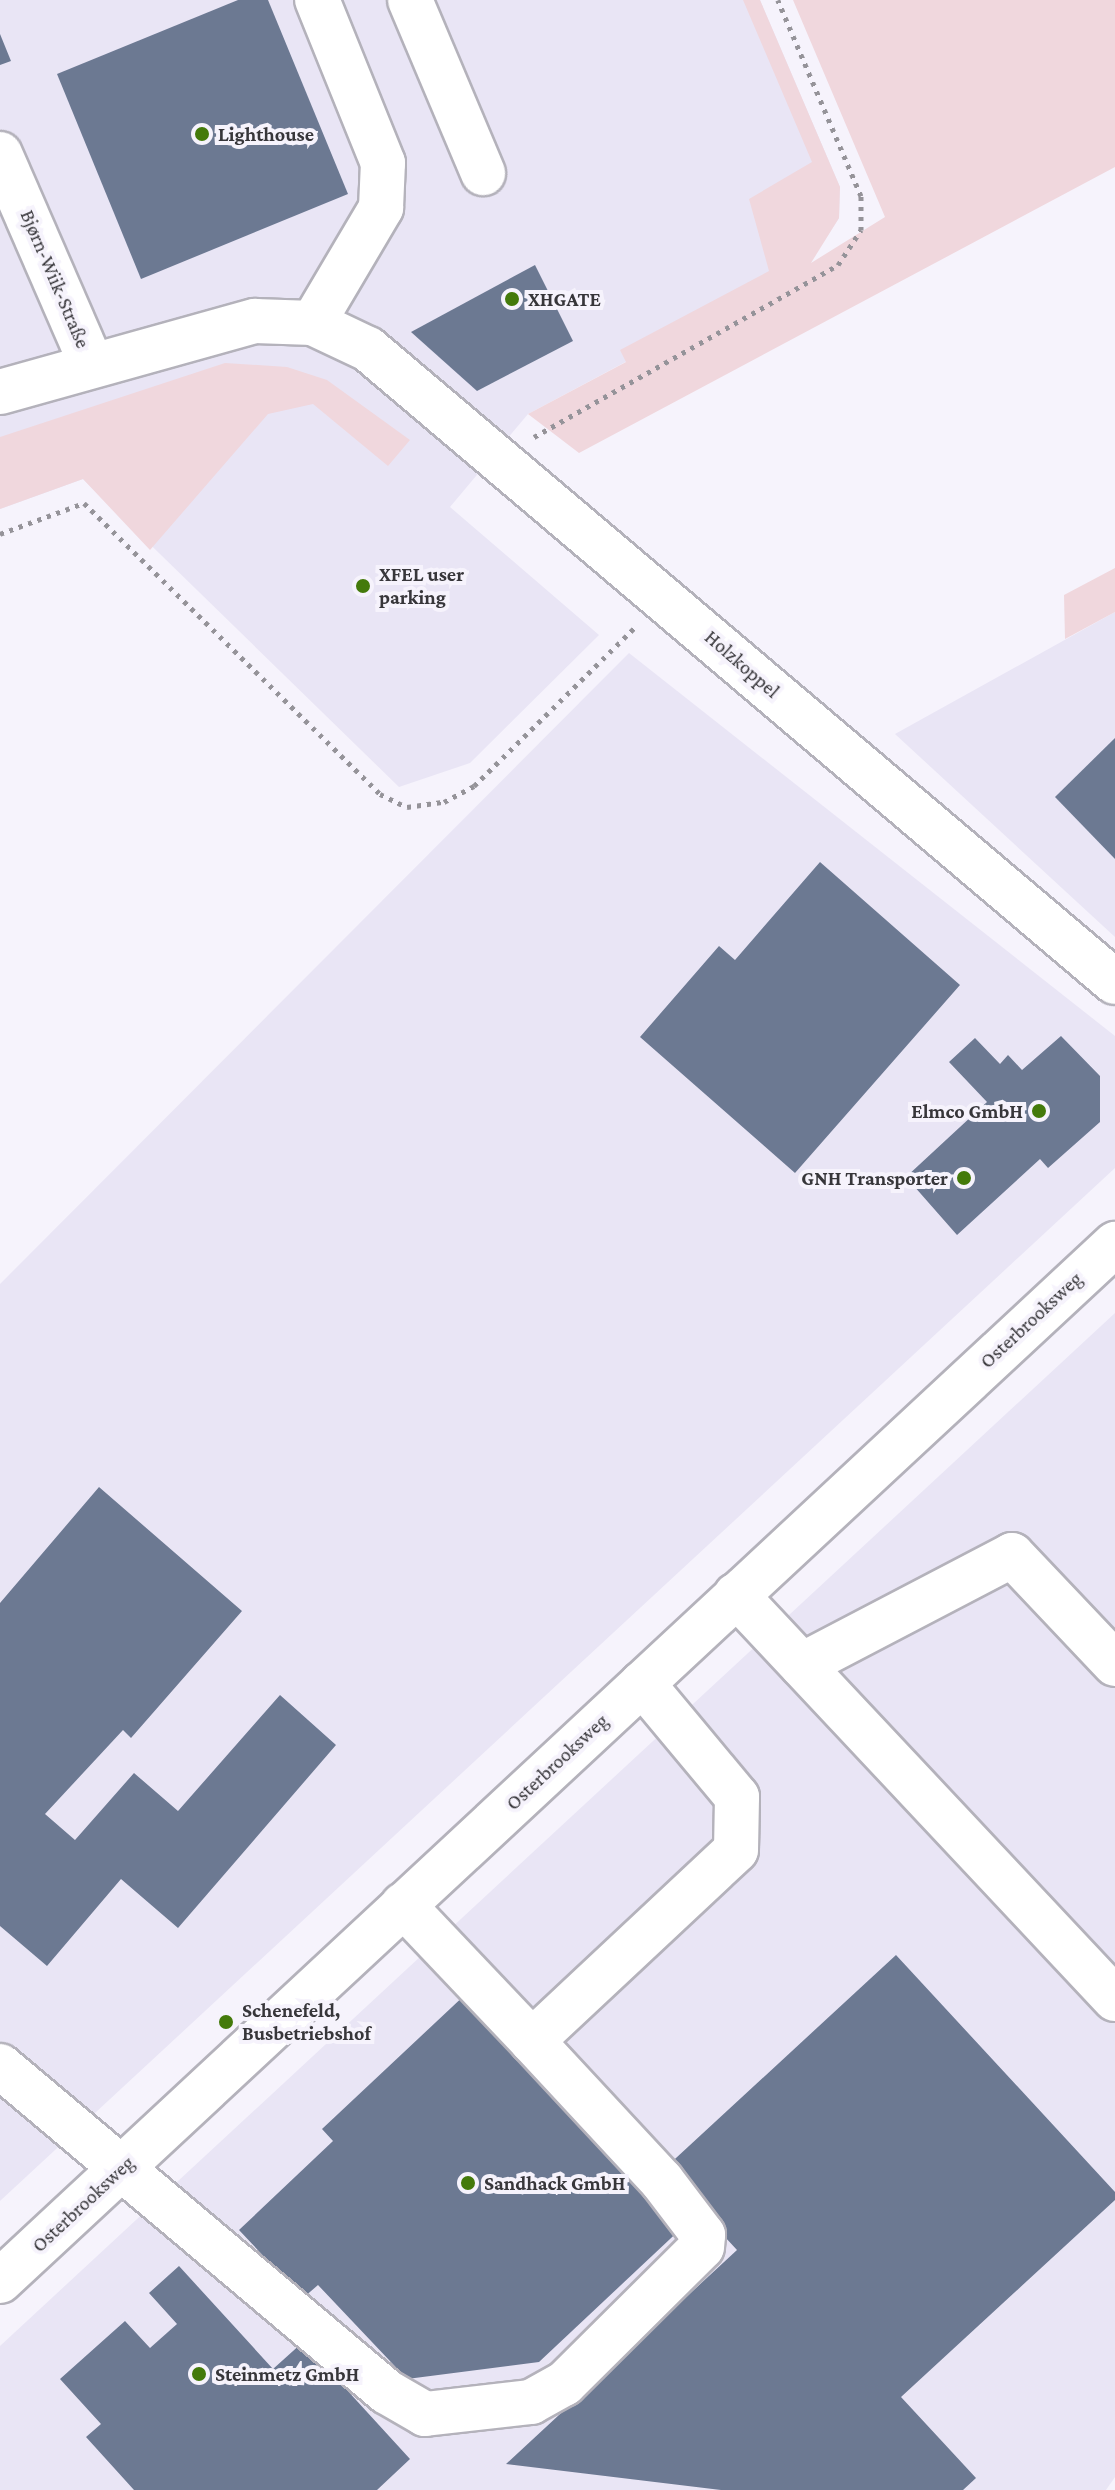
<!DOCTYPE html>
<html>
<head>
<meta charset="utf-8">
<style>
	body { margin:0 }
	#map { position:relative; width:1115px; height:2490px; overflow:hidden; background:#f6f3fc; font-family:"Crimson Pro",serif }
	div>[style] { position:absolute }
	.built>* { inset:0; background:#e9e5f5 }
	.green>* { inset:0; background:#f0d7dd }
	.building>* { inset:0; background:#6c7992 }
	.path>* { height:5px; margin-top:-2.5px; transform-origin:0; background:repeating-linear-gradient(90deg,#959399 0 4px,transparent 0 10px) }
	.roads { filter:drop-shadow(2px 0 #b4b2bb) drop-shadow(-2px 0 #b4b2bb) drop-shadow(0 2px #b4b2bb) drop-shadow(0 -2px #b4b2bb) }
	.minor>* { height:44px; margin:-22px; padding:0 22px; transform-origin:22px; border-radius:22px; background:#fff }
	.dots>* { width:22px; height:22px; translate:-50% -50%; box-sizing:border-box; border:4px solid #f6f3fc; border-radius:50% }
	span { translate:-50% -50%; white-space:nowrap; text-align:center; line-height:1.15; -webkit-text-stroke:8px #f6f3fc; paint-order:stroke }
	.poi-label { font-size:20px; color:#37363a; font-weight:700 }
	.left { translate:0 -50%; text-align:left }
	.right { translate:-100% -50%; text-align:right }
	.street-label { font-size:20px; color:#37363a }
</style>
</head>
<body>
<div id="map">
	<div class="built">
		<div style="clip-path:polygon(0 0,760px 0,840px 187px,839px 218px,809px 264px,528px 414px,450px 507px,599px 635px,470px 763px,399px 787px,83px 479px,0 509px)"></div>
		<div style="clip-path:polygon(1115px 612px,1115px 937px,895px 734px)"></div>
		<div style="clip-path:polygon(629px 653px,1115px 1036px,1115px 1168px,0 2201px,0 1284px)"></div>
		<div style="clip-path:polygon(1115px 1313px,1115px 2477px,1106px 2490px,0 2490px,0 2346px)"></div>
	</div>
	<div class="green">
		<div style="clip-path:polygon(743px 0,760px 0,840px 187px,839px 218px,811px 263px,885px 217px,793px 0,1115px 0,1115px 167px,579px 453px,528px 414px,626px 362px,620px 350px,769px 271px,749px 199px,812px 162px)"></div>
		<div style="clip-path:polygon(225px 363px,287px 367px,327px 380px,410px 440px,388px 466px,313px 404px,268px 414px,150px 550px,83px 479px,0 509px,0 437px)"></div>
		<div style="clip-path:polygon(1115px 568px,1115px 612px,1065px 639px,1064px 595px)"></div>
	</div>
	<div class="building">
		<div style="clip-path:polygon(238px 0,268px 0,348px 194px,141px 279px,57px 74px)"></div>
		<div style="clip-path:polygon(0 34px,11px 61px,0 65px)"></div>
		<div style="clip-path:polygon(535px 265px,573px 341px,477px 391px,411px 332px)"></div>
		<div style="clip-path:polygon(1115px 738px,1115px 859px,1055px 797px)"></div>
		<div style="clip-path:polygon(820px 862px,960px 985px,795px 1173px,640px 1037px,719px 946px,735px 960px)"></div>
		<div style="clip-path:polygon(1061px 1036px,1100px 1076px,1100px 1122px,1048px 1168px,1040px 1159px,957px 1235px,906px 1177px,987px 1102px,949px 1062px,975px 1038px,1000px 1064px,1008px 1055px,1022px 1070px)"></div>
		<div style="clip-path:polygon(99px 1487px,242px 1611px,131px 1738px,123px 1730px,45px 1814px,75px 1840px,134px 1773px,178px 1811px,280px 1695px,336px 1745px,178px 1928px,121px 1879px,47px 1966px,0 1926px,0 1603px)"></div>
		<div style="clip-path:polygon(896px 1955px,1115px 2192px,1115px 2200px,901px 2397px,976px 2478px,963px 2490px,721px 2490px,506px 2464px,737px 2250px,663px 2170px)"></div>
		<div style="clip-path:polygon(468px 1992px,686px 2224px,539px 2362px,407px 2379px,318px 2285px,303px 2298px,239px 2230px,333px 2141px,322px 2129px)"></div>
		<div style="clip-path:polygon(179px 2266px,273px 2369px,303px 2342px,410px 2459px,377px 2490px,134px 2490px,86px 2437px,101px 2424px,60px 2379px,125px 2321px,150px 2348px,177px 2324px,149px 2293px)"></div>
	</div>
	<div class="path">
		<div style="left:534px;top:437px;width:349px;rotate:-29.5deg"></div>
		<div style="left:838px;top:265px;width:42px;rotate:-56.7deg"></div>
		<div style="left:861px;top:230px;width:34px;rotate:-90deg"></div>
		<div style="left:861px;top:196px;width:213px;rotate:-113deg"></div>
		<div style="left:0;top:534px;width:90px;rotate:-20.3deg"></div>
		<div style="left:84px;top:503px;width:415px;rotate:44.5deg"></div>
		<div style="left:380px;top:794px;width:30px;rotate:26deg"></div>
		<div style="left:407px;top:807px;width:37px;rotate:-8deg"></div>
		<div style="left:444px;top:802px;width:34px;rotate:-28deg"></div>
		<div style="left:474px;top:786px;width:225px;rotate:-44.6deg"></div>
	</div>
	<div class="roads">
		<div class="minor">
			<div style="left:410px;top:0;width:188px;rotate:67.1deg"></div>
			<div style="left:0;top:154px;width:226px;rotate:66.5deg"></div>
			<div style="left:313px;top:323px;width:134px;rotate:-59.4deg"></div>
			<div style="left:381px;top:208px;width:45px;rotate:-87.5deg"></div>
			<div style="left:383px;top:163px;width:176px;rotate:-112deg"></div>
			<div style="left:0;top:392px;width:265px;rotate:-15.6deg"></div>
			<div style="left:255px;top:321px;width:58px;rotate:2deg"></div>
			<div style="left:313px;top:323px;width:61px;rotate:25.3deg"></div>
			<div style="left:368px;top:349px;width:979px;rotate:40.28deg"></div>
			<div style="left:736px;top:1595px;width:554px;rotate:46.83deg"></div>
			<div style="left:802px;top:1665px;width:237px;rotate:-27.6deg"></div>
			<div style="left:1012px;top:1555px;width:150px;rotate:46.6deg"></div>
			<div style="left:403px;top:1905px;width:187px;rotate:46.5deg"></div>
			<div style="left:0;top:2066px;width:506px;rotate:40.11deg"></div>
			<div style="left:387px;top:2392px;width:44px;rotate:30.1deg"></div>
			<div style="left:425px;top:2414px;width:107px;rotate:-6.5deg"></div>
			<div style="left:531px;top:2402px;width:38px;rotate:-29deg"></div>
			<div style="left:564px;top:2384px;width:194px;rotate:-44.8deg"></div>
			<div style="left:702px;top:2247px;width:12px;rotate:-85deg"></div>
			<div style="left:703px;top:2235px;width:68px;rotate:-127.2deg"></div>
			<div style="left:662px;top:2181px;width:191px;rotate:-132.9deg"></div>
			<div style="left:532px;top:2041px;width:279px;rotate:-43.1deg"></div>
			<div style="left:736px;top:1850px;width:53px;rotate:-88.9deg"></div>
			<div style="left:737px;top:1797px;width:148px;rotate:-129.8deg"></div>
			<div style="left:0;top:2281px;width:1523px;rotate:-42.92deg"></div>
		</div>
	</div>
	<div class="dots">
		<div style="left:202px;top:134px;background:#447a0b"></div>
		<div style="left:512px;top:299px;background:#447a0b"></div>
		<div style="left:363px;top:586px;background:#447a0b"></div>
		<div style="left:1039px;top:1111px;background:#447a0b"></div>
		<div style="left:964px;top:1178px;background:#447a0b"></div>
		<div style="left:226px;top:2022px;background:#447a0b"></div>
		<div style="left:468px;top:2183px;background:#447a0b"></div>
		<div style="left:199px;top:2374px;background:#447a0b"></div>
	</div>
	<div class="poi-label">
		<span class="left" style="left:218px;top:134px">Lighthouse</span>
		<span class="left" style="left:528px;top:299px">XHGATE</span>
		<span class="left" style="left:379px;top:586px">XFEL user<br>parking</span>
		<span class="right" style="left:1023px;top:1111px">Elmco GmbH</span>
		<span class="right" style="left:948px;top:1178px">GNH Transporter</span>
		<span class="left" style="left:242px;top:2022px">Schenefeld,<br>Busbetriebshof</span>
		<span class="left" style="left:484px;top:2183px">Sandhack GmbH</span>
		<span class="left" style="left:215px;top:2374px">Steinmetz GmbH</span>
	</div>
	<div class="street-label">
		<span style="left:55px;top:279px;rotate:67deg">Bjørn-Wiik-Straße</span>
		<span style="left:742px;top:664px;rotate:41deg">Holzkoppel</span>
		<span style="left:1031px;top:1320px;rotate:-43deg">Osterbrooksweg</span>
		<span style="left:557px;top:1762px;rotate:-43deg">Osterbrooksweg</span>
		<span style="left:83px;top:2204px;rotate:-43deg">Osterbrooksweg</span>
	</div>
</div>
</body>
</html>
